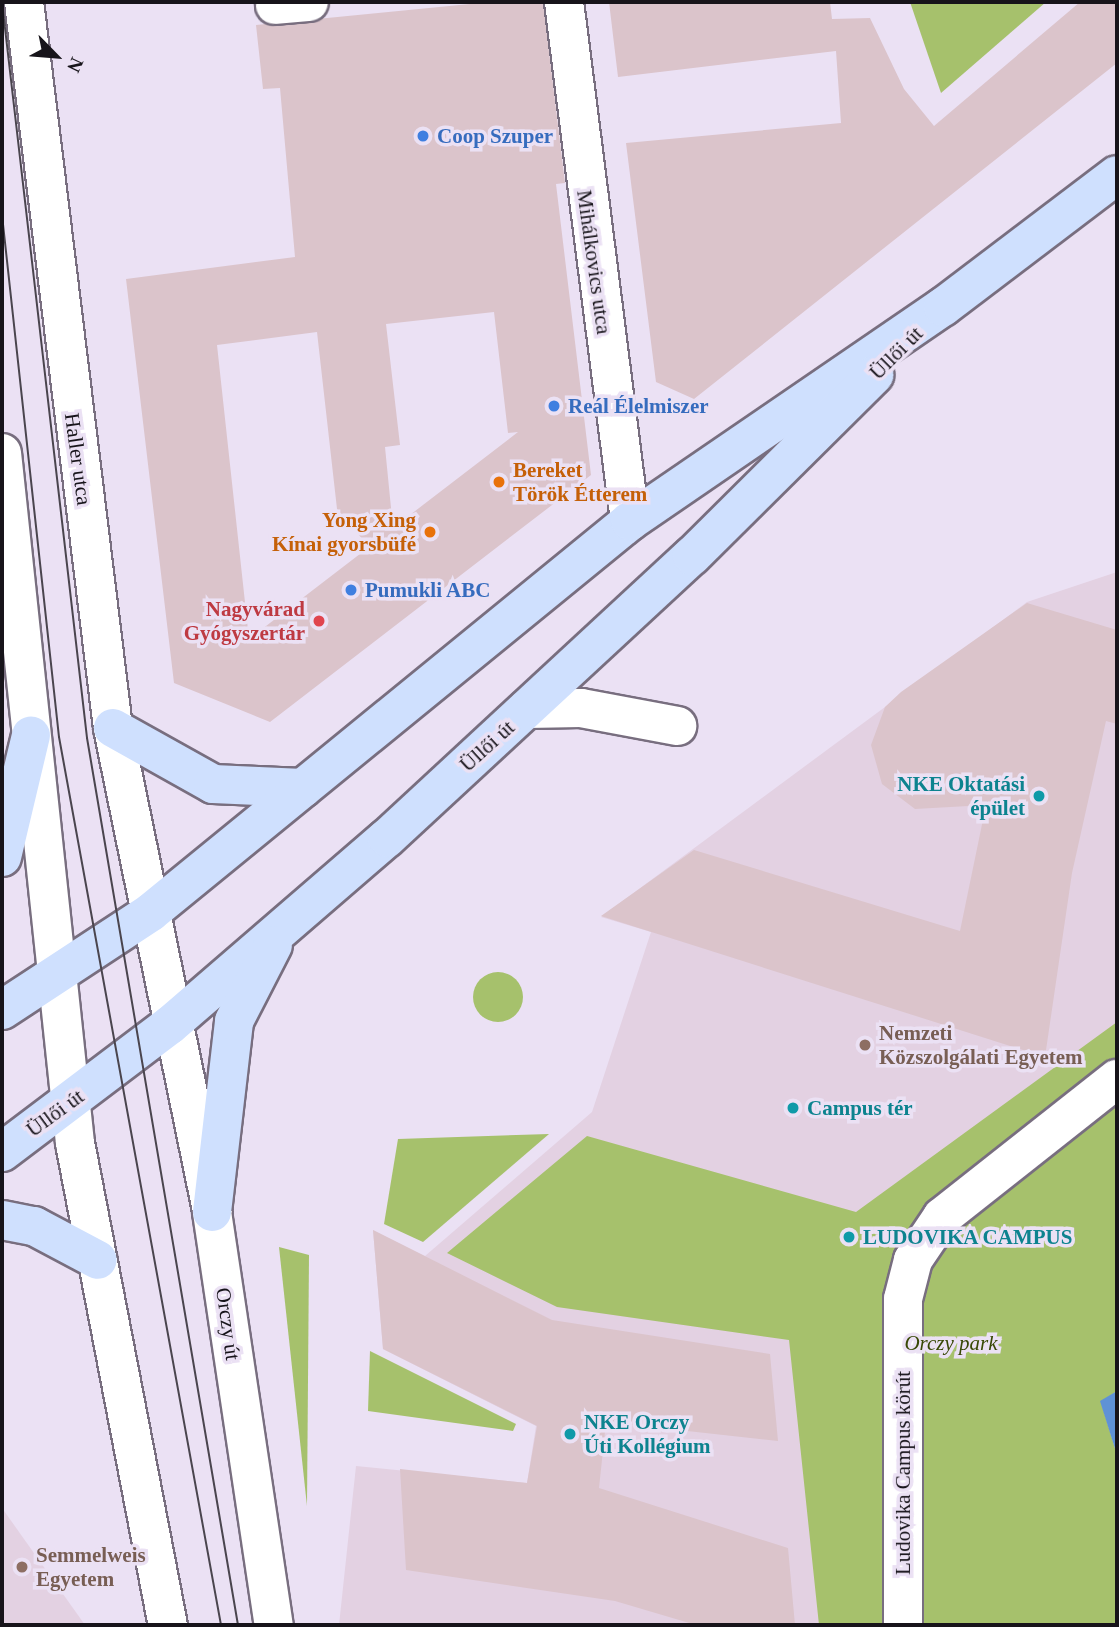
<!DOCTYPE html>
<html>
<head>
<meta charset="utf-8">
<style>
	body { margin:0 }
	#map { position:relative; width:1119px; height:1627px; overflow:hidden; background:#ebe1f4; font-family:Georgia,serif }
	div>[style] { position:absolute }
	.education>* { inset:0; background:#e3d1e2 }
	.green>* { inset:0; background:#a6c16c }
	.round { border-radius:50% }
	.water>* { inset:0; background:#5f92d6 }
	.building>* { inset:0; background:#dbc4cb }
	.roads { filter:drop-shadow(2px 0 #786e7f) drop-shadow(-2px 0 #786e7f) drop-shadow(0 2px #786e7f) drop-shadow(0 -2px #786e7f) }
	.minor>* { height:38px; margin:-19px; padding:0 19px; transform-origin:19px; border-radius:19px; background:#fff }
	.major>* { height:38px; margin:-19px; padding:0 19px; transform-origin:19px; border-radius:19px; background:#cfe0fe }
	.tram>* { height:2px; margin:-1px; padding:0 1px; transform-origin:1px; border-radius:1px; background:#4a454e }
	.dots>* { width:19px; height:19px; translate:-50% -50%; box-sizing:border-box; border:4px solid #ebe1f4; border-radius:50% }
	span { translate:-50% -50%; white-space:nowrap; text-align:center; line-height:1.15; -webkit-text-stroke:7px #ebe1f4; paint-order:stroke }
	.shop-label { font-size:21px; color:#366cbe; font-weight:700 }
	.left { translate:0 -50%; text-align:left }
	.street-label { font-size:21px; color:#17141a }
	.food-label { font-size:21px; color:#c56008; font-weight:700 }
	.right { translate:-100% -50%; text-align:right }
	.health-label { font-size:21px; color:#be3a42; font-weight:700 }
	.culture-label { font-size:21px; color:#0d838f; font-weight:700 }
	.education-label { font-size:21px; color:#785e54; font-weight:700 }
	.park-label { font-size:21px; color:#384805; font-style:italic }
	.frame { position:absolute; inset:0; border:4px solid #17141a; pointer-events:none }
	.north { position:absolute; left:21px; top:21px; width:70px; height:70px; -webkit-text-stroke:5px #ebe1f4; paint-order:stroke; rotate:115deg; font-size:19px; font-weight:700; line-height:28px; text-align:center; color:#17141a }
	.north::after { content:''; display:block; margin:auto; width:24px; height:32px; background:#17141a; clip-path:polygon(50% 0,100% 100%,50% 72%,0 100%) }
</style>
</head>
<body>
<div id="map">
	<div class="education">
		<div style="clip-path:polygon(1117px 572px,1117px 1625px,339px 1625px,356px 1466px,527px 1483px,536px 1426px,383px 1349px,373px 1230px,425px 1256px,592px 1112px,651px 932px,601px 917px,1027px 602px)"></div>
		<div style="clip-path:polygon(2px 1508px,85px 1625px,2px 1625px)"></div>
	</div>
	<div class="green">
		<div style="clip-path:polygon(910px 2px,1046px 2px,941px 93px)"></div>
		<div class="round" style="left:473px;top:972px;width:50px;height:50px"></div>
		<div style="clip-path:polygon(1117px 1022px,1117px 1391px,1101px 1402px,1117px 1455px,1117px 1625px,819px 1625px,789px 1340px,557px 1307px,447px 1253px,587px 1136px,856px 1212px)"></div>
		<div style="clip-path:polygon(549px 1134px,423px 1242px,384px 1224px,398px 1139px)"></div>
		<div style="clip-path:polygon(279px 1247px,309px 1255px,307px 1506px)"></div>
		<div style="clip-path:polygon(370px 1351px,516px 1424px,513px 1431px,368px 1411px)"></div>
	</div>
	<div class="water">
		<div style="clip-path:polygon(1117px 1391px,1117px 1455px,1100px 1401px)"></div>
	</div>
	<div class="building">
		<div style="clip-path:polygon(evenodd,490px 2px,543px 2px,565px 183px,556px 184px,591px 475px,270px 722px,174px 683px,126px 279px,295px 257px,280px 88px,263px 89px,256px 25px,490px 2px,494px 312px,508px 433px,518px 432px,393px 528px,385px 447px,400px 445px,386px 324px,494px 312px,490px 2px,317px 332px,337px 509px,369px 547px,249px 639px,217px 345px,317px 332px)"></div>
		<div style="clip-path:polygon(609px 2px,830px 2px,832px 19px,870px 18px,904px 89px,934px 126px,1080px 2px,1117px 2px,1117px 63px,694px 399px,656px 382px,626px 143px,841px 123px,836px 51px,618px 77px)"></div>
		<div style="clip-path:polygon(1027px 603px,1117px 630px,1117px 724px,1106px 721px,1072px 873px,1045px 1057px,601px 916px,694px 850px,960px 931px,986px 805px,915px 809px,882px 784px,871px 745px,885px 707px,901px 692px)"></div>
		<div style="clip-path:polygon(373px 1230px,552px 1320px,770px 1354px,778px 1441px,606px 1422px,599px 1488px,788px 1548px,795px 1625px,696px 1625px,615px 1601px,406px 1570px,400px 1469px,527px 1483px,537px 1426px,383px 1349px)"></div>
	</div>
	<div class="roads">
		<div class="minor">
			<div style="left:24px;top:2px;width:731px;rotate:83.01deg"></div>
			<div style="left:113px;top:728px;width:494px;rotate:78.4deg"></div>
			<div style="left:212px;top:1212px;width:418px;rotate:81.5deg"></div>
			<div style="left:564px;top:2px;width:523px;rotate:82.75deg"></div>
			<div style="left:275px;top:5px;width:34px;rotate:-5deg"></div>
			<div style="left:2px;top:453px;width:694px;rotate:83.96deg"></div>
			<div style="left:75px;top:1143px;width:491px;rotate:79.1deg"></div>
			<div style="left:527px;top:709px;width:54px;rotate:-1.1deg"></div>
			<div style="left:581px;top:708px;width:98px;rotate:10.6deg"></div>
			<div style="left:903px;top:1625px;width:326px;rotate:-90deg"></div>
			<div style="left:903px;top:1299px;width:40px;rotate:-75.6deg"></div>
			<div style="left:913px;top:1260px;width:52px;rotate:-56deg"></div>
			<div style="left:942px;top:1217px;width:223px;rotate:-38.3deg"></div>
		</div>
		<div class="major">
			<div style="left:113px;top:728px;width:115px;rotate:29.2deg"></div>
			<div style="left:213px;top:784px;width:90px;rotate:2.5deg"></div>
			<div style="left:2px;top:857px;width:125px;rotate:-76.6deg"></div>
			<div style="left:2px;top:1010px;width:178px;rotate:-33.3deg"></div>
			<div style="left:151px;top:912px;width:618px;rotate:-39.22deg"></div>
			<div style="left:630px;top:521px;width:379px;rotate:-34.4deg"></div>
			<div style="left:943px;top:307px;width:218px;rotate:-37.2deg"></div>
			<div style="left:2px;top:1152px;width:211px;rotate:-37.1deg"></div>
			<div style="left:170px;top:1025px;width:286px;rotate:-40.8deg"></div>
			<div style="left:387px;top:838px;width:415px;rotate:-42.8deg"></div>
			<div style="left:692px;top:556px;width:257px;rotate:-44.8deg"></div>
			<div style="left:212px;top:1212px;width:192px;rotate:-83.4deg"></div>
			<div style="left:234px;top:1021px;width:85px;rotate:-62.8deg"></div>
			<div style="left:2px;top:1220px;width:33px;rotate:11deg"></div>
			<div style="left:34px;top:1226px;width:72px;rotate:28deg"></div>
		</div>
	</div>
	<div class="tram">
		<div style="left:2px;top:2px;width:741px;rotate:83.41deg"></div>
		<div style="left:87px;top:738px;width:900px;rotate:80.34deg"></div>
		<div style="left:2px;top:215px;width:525px;rotate:83.77deg"></div>
		<div style="left:59px;top:737px;width:903px;rotate:79.66deg"></div>
	</div>
	<div class="dots">
		<div style="left:423px;top:136px;background:#3f7fe0"></div>
		<div style="left:554px;top:406px;background:#3f7fe0"></div>
		<div style="left:499px;top:482px;background:#e8710a"></div>
		<div style="left:430px;top:532px;background:#e8710a"></div>
		<div style="left:351px;top:590px;background:#3f7fe0"></div>
		<div style="left:319px;top:621px;background:#e0444e"></div>
		<div style="left:1039px;top:796px;background:#0f9aa8"></div>
		<div style="left:865px;top:1045px;background:#8d6e63"></div>
		<div style="left:793px;top:1108px;background:#0f9aa8"></div>
		<div style="left:849px;top:1237px;background:#0f9aa8"></div>
		<div style="left:570px;top:1434px;background:#0f9aa8"></div>
		<div style="left:22px;top:1567px;background:#8d6e63"></div>
	</div>
	<div class="shop-label">
		<span class="left" style="left:437px;top:136px">Coop Szuper</span>
		<span class="left" style="left:568px;top:406px">Reál Élelmiszer</span>
		<span class="left" style="left:365px;top:590px">Pumukli ABC</span>
	</div>
	<div class="street-label">
		<span style="left:594px;top:262px;rotate:82deg">Mihálkovics utca</span>
		<span style="left:896px;top:353px;rotate:-45deg">Üllői út</span>
		<span style="left:78px;top:459px;rotate:82deg">Haller utca</span>
		<span style="left:487px;top:746px;rotate:-42deg">Üllői út</span>
		<span style="left:55px;top:1113px;rotate:-36deg">Üllői út</span>
		<span style="left:228px;top:1324px;rotate:82deg">Orczy út</span>
		<span style="left:903px;top:1473px;rotate:-90deg">Ludovika Campus körút</span>
	</div>
	<div class="food-label">
		<span class="left" style="left:513px;top:482px">Bereket<br>Török Étterem</span>
		<span class="right" style="left:416px;top:532px">Yong Xing<br>Kínai gyorsbüfé</span>
	</div>
	<div class="health-label">
		<span class="right" style="left:305px;top:621px">Nagyvárad<br>Gyógyszertár</span>
	</div>
	<div class="culture-label">
		<span class="right" style="left:1025px;top:796px">NKE Oktatási<br>épület</span>
		<span class="left" style="left:807px;top:1108px">Campus tér</span>
		<span class="left" style="left:863px;top:1237px">LUDOVIKA CAMPUS</span>
		<span class="left" style="left:584px;top:1434px">NKE Orczy<br>Úti Kollégium</span>
	</div>
	<div class="education-label">
		<span class="left" style="left:879px;top:1045px">Nemzeti<br>Közszolgálati Egyetem</span>
		<span class="left" style="left:36px;top:1567px">Semmelweis<br>Egyetem</span>
	</div>
	<div class="park-label">
		<span style="left:951px;top:1343px">Orczy park</span>
	</div>
	<div class="frame"></div>
	<div class="north">N</div>
</div>
</body>
</html>
